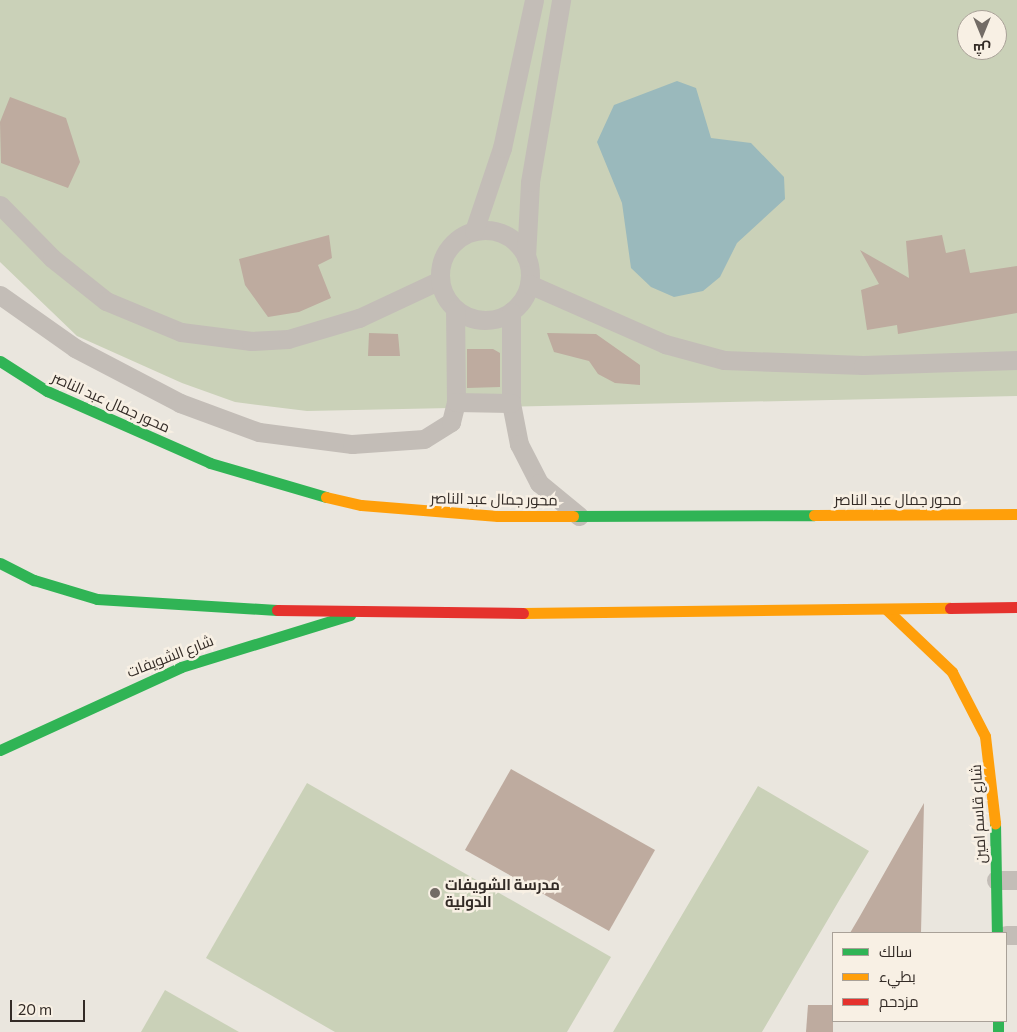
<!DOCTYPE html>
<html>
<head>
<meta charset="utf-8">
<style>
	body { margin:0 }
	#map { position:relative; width:1017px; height:1032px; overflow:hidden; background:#eae6de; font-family:Commissioner,Cairo,sans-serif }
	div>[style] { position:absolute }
	.green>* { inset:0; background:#cad1b8 }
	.water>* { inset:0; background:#9ab9bc }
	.building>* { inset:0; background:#beab9f }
	.street>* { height:19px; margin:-9.5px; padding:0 9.5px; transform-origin:9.5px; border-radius:9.5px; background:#c3bdb7 }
	.street>.ring { margin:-9.5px; padding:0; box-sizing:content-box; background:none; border:19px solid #c3bdb7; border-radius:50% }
	.fast>* { height:11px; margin:-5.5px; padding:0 5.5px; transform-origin:5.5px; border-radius:5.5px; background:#30b455 }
	.slow>* { height:11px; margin:-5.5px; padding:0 5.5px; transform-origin:5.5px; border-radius:5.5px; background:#ff9f0a }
	.jam>* { height:11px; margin:-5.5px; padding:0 5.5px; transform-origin:5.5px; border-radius:5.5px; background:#e5322d }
	.dots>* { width:14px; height:14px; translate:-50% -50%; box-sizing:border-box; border:2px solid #f8f0e4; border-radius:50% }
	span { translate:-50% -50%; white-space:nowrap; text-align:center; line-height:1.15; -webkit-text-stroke:5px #f8f0e4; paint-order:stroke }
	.street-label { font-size:15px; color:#332b26 }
	.poi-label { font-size:15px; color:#332b26; font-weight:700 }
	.left { translate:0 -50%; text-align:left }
	.legend { position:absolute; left:832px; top:932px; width:175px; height:90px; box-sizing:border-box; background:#f8f0e4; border:1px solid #a9a198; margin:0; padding:6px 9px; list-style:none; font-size:15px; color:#332b26 }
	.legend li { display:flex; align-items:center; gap:10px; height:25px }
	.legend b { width:25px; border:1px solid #a9a198 }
	.north { position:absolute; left:957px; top:10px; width:50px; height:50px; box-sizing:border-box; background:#f8f0e4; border:1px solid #a9a198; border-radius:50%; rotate:180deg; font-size:14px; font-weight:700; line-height:20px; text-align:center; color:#332b26 }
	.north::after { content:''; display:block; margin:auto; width:18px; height:22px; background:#736c66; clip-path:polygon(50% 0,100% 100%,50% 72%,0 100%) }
	.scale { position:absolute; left:10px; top:1000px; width:75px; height:22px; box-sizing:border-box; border:2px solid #332b26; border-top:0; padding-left:6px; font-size:15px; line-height:18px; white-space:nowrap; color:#332b26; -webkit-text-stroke:4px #f8f0e4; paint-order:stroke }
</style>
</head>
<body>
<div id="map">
	<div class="green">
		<div style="clip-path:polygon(evenodd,0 0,1017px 0,1017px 396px,307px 411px,235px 402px,182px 383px,77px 336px,0 262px,0 0,967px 20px,997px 20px,997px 50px,967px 50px,967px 20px)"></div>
		<div style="clip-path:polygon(307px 783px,611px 957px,567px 1032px,335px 1032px,206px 958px)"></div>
		<div style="clip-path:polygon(758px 786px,869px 851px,840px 899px,762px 1032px,613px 1032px)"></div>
		<div style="clip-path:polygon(165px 990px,239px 1032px,141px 1032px)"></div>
	</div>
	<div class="water">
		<div style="clip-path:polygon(677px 81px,696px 88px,711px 138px,751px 143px,784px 177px,785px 199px,737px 243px,720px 277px,703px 291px,674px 297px,651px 287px,631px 268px,622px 203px,597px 142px,614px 105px)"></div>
	</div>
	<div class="building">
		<div style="clip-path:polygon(10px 97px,66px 118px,80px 162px,68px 188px,1px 163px,0 122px)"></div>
		<div style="clip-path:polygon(329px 235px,332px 258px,318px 265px,331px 298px,299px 312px,268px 317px,245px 285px,239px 259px)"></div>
		<div style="clip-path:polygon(942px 235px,946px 253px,965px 249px,970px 273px,1017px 266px,1017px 313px,898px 334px,897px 325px,867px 330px,861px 290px,879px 284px,860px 250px,909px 278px,906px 241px)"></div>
		<div style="clip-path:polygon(369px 333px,398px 334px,400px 356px,368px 356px)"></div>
		<div style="clip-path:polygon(547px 333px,596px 334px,640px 365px,640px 385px,615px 383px,598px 374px,589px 361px,554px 352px)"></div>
		<div style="clip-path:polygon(467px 349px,493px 349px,500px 353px,500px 387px,467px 388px)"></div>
		<div style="clip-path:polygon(511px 769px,655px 850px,609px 931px,465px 850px)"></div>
		<div style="clip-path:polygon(924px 803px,921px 933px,850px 933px,860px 916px)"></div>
		<div style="clip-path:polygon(808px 1005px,833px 1005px,833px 1032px,806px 1032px)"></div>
	</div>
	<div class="street">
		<div style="left:0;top:205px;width:74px;rotate:45.5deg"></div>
		<div style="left:52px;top:258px;width:69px;rotate:38.5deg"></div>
		<div style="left:106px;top:301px;width:81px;rotate:22.5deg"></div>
		<div style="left:181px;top:332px;width:71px;rotate:7.3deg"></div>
		<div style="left:251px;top:341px;width:37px;rotate:-3deg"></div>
		<div style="left:288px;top:339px;width:74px;rotate:-16.5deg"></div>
		<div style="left:359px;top:318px;width:89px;rotate:-25.1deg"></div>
		<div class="ring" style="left:440px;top:230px;width:71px;height:71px"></div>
		<div style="left:474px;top:231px;width:88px;rotate:-71.4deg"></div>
		<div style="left:502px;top:148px;width:151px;rotate:-77.8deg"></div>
		<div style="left:526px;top:257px;width:75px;rotate:-86.9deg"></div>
		<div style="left:530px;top:182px;width:185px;rotate:-80.3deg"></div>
		<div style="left:529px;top:284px;width:149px;rotate:23.8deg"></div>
		<div style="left:665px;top:344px;width:61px;rotate:15.2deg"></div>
		<div style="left:724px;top:360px;width:139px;rotate:2.1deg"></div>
		<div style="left:863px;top:365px;width:154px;rotate:-1.9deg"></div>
		<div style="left:0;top:295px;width:92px;rotate:35.2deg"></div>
		<div style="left:75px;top:348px;width:119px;rotate:27.6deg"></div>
		<div style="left:180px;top:403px;width:84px;rotate:20.2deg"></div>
		<div style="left:259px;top:432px;width:94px;rotate:7.4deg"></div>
		<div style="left:352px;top:444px;width:72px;rotate:-4deg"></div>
		<div style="left:424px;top:439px;width:32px;rotate:-32deg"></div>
		<div style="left:451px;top:422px;width:21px;rotate:-76deg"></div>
		<div style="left:456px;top:402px;width:93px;rotate:-90.6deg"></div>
		<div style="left:511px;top:312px;width:91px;rotate:90deg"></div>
		<div style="left:511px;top:403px;width:42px;rotate:79deg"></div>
		<div style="left:519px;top:444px;width:44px;rotate:62.9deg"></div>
		<div style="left:539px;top:483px;width:52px;rotate:39.5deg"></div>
		<div style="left:456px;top:402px;width:55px;rotate:1deg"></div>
		<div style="left:996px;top:880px;width:21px"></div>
		<div style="left:1006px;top:935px;width:11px"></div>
	</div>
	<div class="fast">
		<div style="left:0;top:361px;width:56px;rotate:32.6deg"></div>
		<div style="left:47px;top:391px;width:178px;rotate:23.8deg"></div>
		<div style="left:210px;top:463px;width:121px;rotate:16.3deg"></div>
		<div style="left:573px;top:516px;width:241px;rotate:-0.2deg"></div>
		<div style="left:0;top:563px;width:38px;rotate:27deg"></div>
		<div style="left:34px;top:580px;width:66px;rotate:16.8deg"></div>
		<div style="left:97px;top:599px;width:180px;rotate:3.5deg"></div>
		<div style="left:0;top:750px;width:199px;rotate:-24.6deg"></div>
		<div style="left:181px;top:667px;width:177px;rotate:-17.1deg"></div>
		<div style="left:995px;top:823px;width:110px;rotate:89deg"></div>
		<div style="left:998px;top:1021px;width:11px;rotate:90deg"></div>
	</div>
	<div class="slow">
		<div style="left:326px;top:497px;width:36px;rotate:13deg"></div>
		<div style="left:361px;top:505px;width:137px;rotate:4.6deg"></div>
		<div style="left:498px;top:516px;width:75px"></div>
		<div style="left:814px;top:515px;width:203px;rotate:-0.3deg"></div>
		<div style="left:887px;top:610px;width:90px;rotate:43.6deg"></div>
		<div style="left:952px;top:672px;width:72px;rotate:62.7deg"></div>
		<div style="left:985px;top:736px;width:88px;rotate:83.4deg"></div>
		<div style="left:523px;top:613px;width:427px;rotate:-0.7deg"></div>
	</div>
	<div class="jam">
		<div style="left:950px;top:608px;width:67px;rotate:-0.9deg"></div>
		<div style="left:277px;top:610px;width:246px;rotate:0.7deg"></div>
	</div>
	<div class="dots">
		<div style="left:435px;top:893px;background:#736c66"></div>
	</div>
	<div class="street-label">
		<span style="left:111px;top:402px;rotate:24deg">محور جمال عبد الناصر</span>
		<span style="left:494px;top:499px;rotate:1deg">محور جمال عبد الناصر</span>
		<span style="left:898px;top:500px">محور جمال عبد الناصر</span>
		<span style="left:170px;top:656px;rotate:-21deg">شارع الشويفات</span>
		<span style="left:978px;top:814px;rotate:-93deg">شارع قاسم امين</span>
	</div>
	<div class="poi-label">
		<span class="left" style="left:445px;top:893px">مدرسة الشويفات<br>الدولية</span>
	</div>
	<ul class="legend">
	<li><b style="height:6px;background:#30b455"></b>سالك</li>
	<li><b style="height:6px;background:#ff9f0a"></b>بطيء</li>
	<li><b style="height:6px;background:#e5322d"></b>مزدحم</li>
	</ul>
	<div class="north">ش</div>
	<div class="scale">20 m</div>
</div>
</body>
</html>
